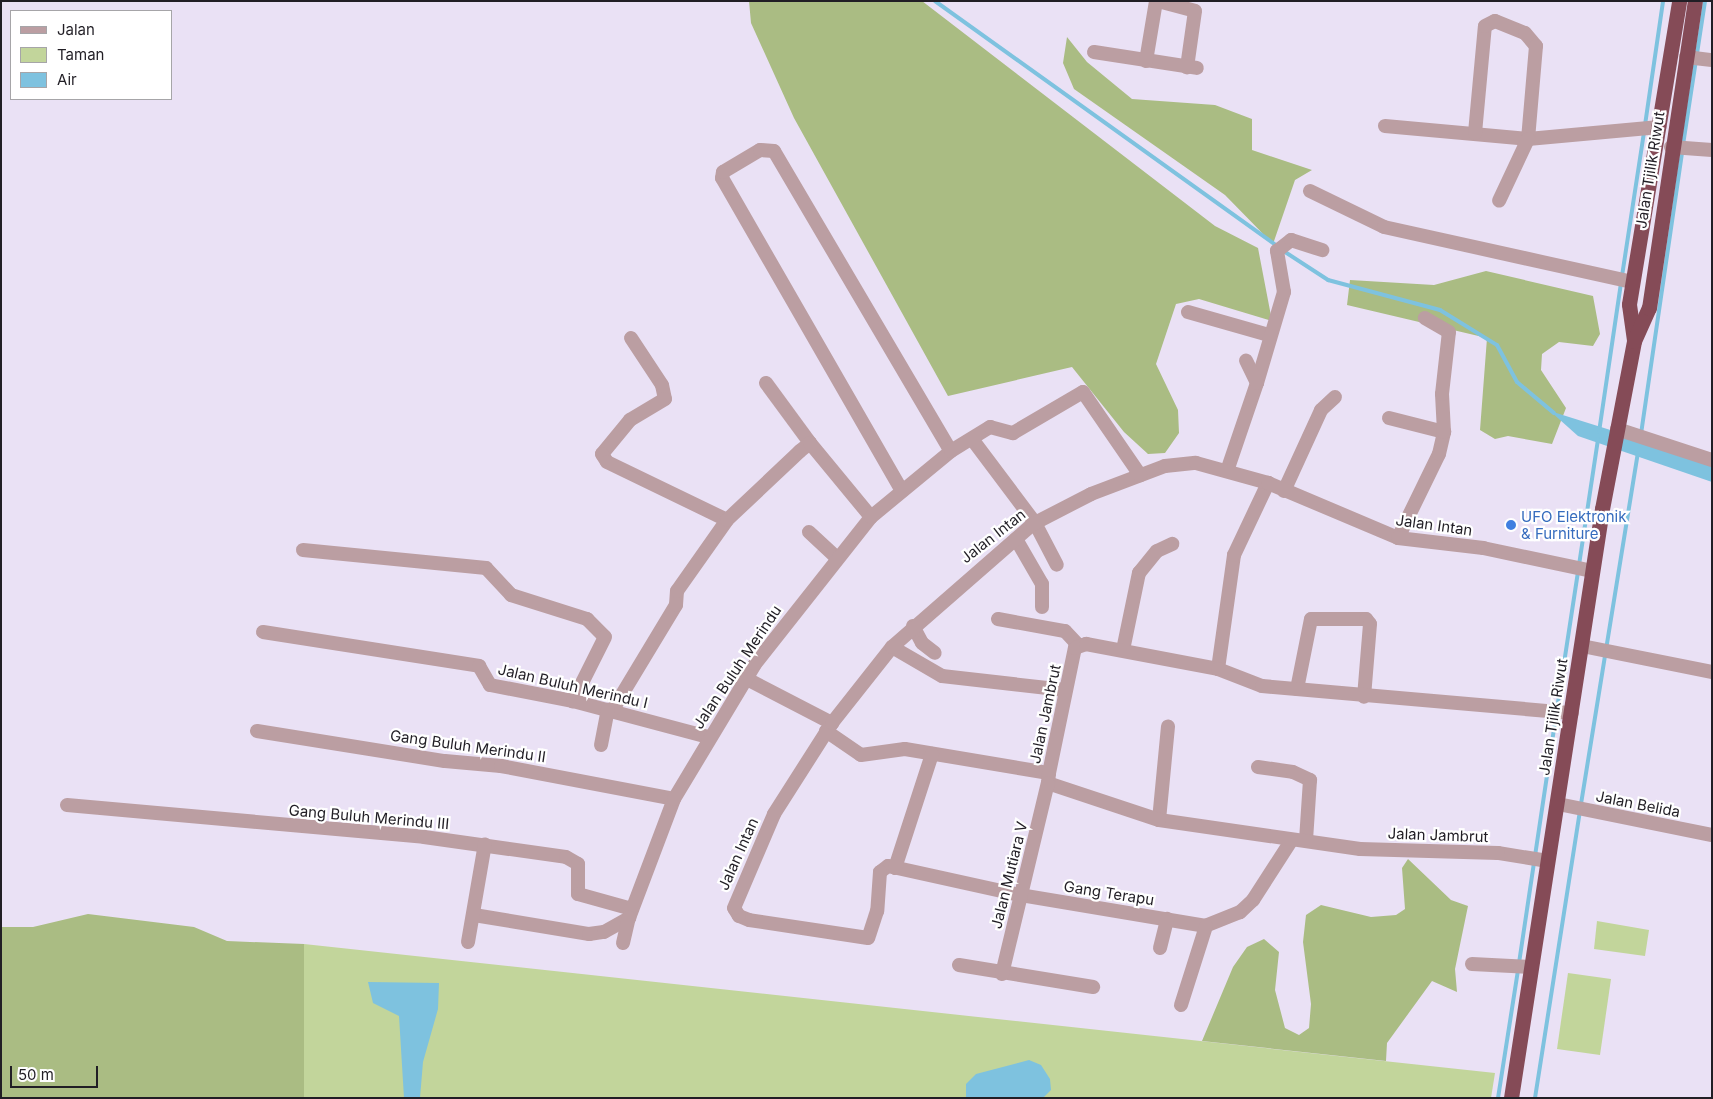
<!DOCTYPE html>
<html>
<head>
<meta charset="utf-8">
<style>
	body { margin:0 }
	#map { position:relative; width:1713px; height:1099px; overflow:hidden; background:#eae1f5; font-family:Inter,sans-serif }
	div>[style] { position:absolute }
	.green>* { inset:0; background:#c2d59b }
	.forest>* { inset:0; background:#aabc83 }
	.water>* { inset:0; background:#7ec2df }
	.stream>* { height:4px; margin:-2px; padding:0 2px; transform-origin:2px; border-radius:2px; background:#7ec2df }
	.street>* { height:14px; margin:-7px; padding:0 7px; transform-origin:7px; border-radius:7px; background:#bb9ea2 }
	.highway>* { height:15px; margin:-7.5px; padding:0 7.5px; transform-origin:7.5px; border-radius:7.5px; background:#854b57 }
	.dots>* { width:14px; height:14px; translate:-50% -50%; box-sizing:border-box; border:2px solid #fff; border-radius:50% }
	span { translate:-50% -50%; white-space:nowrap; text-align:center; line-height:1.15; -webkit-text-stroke:4.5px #fff; paint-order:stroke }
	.street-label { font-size:15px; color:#211e25 }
	.shop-label { font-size:15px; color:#366cbe }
	.left { translate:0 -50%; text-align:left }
	.frame { position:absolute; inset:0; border:2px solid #211e25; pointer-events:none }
	.legend { position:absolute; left:10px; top:10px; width:162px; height:90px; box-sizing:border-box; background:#fff; border:1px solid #a6a5a8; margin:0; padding:6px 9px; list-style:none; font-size:15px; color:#211e25 }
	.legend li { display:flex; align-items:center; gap:10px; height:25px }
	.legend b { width:25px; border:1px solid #a6a5a8 }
	.scale { position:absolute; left:10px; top:1066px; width:88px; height:22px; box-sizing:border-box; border:2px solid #211e25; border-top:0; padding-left:6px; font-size:15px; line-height:18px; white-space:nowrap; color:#211e25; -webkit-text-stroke:4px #fff; paint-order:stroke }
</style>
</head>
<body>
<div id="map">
	<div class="green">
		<div style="clip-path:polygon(1597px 921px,1649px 930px,1645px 956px,1594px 949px)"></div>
		<div style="clip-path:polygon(304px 944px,1495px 1073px,1491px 1098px,304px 1098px)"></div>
		<div style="clip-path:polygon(1568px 973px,1611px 979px,1600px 1055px,1557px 1049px)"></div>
	</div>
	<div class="forest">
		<div style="clip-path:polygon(749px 1px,922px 1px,1215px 226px,1258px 248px,1272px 321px,1199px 299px,1176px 304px,1156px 364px,1178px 410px,1179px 433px,1165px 453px,1148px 454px,1124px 432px,1072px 367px,948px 396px,794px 118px,751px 23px)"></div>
		<div style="clip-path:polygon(1067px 37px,1087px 62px,1132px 99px,1215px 105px,1252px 119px,1252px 150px,1312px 170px,1295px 180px,1273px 244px,1225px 195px,1074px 89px,1063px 63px)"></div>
		<div style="clip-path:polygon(1486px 271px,1593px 296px,1600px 334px,1593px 346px,1559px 342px,1542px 354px,1541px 370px,1566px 408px,1552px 444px,1508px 436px,1495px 439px,1480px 430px,1487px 338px,1347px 305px,1350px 280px,1434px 285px)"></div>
		<div style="clip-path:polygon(1408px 859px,1451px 900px,1468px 906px,1455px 969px,1457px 992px,1432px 981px,1387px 1043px,1386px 1061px,1202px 1041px,1233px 967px,1247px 947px,1264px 939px,1279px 952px,1275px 990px,1285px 1028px,1299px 1035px,1309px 1028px,1311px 1004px,1303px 942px,1306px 915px,1321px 905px,1371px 917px,1396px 915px,1405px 909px,1402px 868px)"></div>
		<div style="clip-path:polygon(88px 914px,194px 927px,227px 941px,304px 944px,304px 1098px,1px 1098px,1px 927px,33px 927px)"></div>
	</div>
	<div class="water">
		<div style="clip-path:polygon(1550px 411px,1712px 462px,1712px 482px,1578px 436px)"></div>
		<div style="clip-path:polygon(368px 982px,439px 983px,438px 1009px,423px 1062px,420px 1098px,404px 1098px,399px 1016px,373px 1003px)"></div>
		<div style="clip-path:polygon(1029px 1060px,1041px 1065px,1050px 1079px,1051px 1090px,1043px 1098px,966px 1098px,966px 1084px,976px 1074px)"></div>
	</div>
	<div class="stream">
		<div style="left:935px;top:1px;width:421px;rotate:35.6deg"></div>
		<div style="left:1645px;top:125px;width:125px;rotate:-81.7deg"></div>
		<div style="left:1683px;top:145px;width:146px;rotate:-81.3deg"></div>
		<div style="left:1282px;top:250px;width:55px;rotate:33.1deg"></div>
		<div style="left:1328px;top:280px;width:116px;rotate:15deg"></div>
		<div style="left:1440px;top:310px;width:67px;rotate:31.6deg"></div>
		<div style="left:1497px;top:345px;width:42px;rotate:61.6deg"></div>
		<div style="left:1517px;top:382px;width:48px;rotate:40deg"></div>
		<div style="left:1622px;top:276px;width:146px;rotate:-81.3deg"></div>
		<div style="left:1599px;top:432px;width:151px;rotate:-81.6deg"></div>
		<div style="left:1641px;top:434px;width:285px;rotate:-81.7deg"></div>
		<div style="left:1579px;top:565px;width:127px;rotate:-81.4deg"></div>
		<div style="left:1557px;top:709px;width:139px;rotate:-81.3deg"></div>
		<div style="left:1581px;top:804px;width:355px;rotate:-80.8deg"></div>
		<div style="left:1519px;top:963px;width:250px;rotate:-81.5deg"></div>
		<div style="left:1498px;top:1098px;width:130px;rotate:-81.1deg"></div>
		<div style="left:1535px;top:1098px;width:291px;rotate:-81.1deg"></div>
	</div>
	<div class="street">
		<div style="left:1158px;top:1px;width:38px;rotate:15deg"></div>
		<div style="left:1195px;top:11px;width:57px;rotate:98.1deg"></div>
		<div style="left:1094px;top:52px;width:104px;rotate:8.8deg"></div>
		<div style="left:1686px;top:57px;width:26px;rotate:7deg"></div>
		<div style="left:1146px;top:61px;width:61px;rotate:-80.5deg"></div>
		<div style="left:1385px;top:126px;width:144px;rotate:5.2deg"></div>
		<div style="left:1528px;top:139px;width:132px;rotate:-5.2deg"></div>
		<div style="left:1475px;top:133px;width:107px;rotate:-84.7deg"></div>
		<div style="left:1485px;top:26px;width:11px;rotate:-27deg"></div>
		<div style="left:1495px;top:21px;width:32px;rotate:22deg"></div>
		<div style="left:1525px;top:33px;width:17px;rotate:50deg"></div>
		<div style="left:1536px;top:46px;width:93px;rotate:94.9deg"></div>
		<div style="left:1528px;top:139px;width:68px;rotate:115.1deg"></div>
		<div style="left:1671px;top:147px;width:41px;rotate:4.2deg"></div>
		<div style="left:1310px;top:191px;width:82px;rotate:25.9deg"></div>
		<div style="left:1384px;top:227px;width:255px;rotate:12.5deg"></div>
		<div style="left:1188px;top:312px;width:84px;rotate:15.9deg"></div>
		<div style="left:631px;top:338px;width:56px;rotate:56.6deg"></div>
		<div style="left:662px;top:385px;width:14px;rotate:78deg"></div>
		<div style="left:665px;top:399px;width:41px;rotate:149deg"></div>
		<div style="left:630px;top:420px;width:44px;rotate:129.5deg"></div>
		<div style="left:602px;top:454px;width:9px;rotate:58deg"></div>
		<div style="left:607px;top:462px;width:133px;rotate:25.8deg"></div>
		<div style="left:766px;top:383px;width:74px;rotate:53.7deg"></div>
		<div style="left:1257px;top:383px;width:95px;rotate:-73.5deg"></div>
		<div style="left:1284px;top:292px;width:42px;rotate:-99.7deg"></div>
		<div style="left:1277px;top:251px;width:18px;rotate:-38deg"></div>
		<div style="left:1291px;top:240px;width:33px;rotate:18deg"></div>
		<div style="left:1389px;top:418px;width:57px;rotate:14.3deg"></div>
		<div style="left:1617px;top:429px;width:100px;rotate:18.1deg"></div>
		<div style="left:972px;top:439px;width:105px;rotate:53.1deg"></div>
		<div style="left:1035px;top:523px;width:47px;rotate:62.4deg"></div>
		<div style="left:1227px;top:471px;width:93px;rotate:-71.2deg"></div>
		<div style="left:1257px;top:383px;width:25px;rotate:-116deg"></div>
		<div style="left:902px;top:491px;width:361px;rotate:-119.9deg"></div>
		<div style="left:722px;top:178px;width:6px;rotate:-81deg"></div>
		<div style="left:723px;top:172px;width:43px;rotate:-30.7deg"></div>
		<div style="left:760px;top:150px;width:14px;rotate:4deg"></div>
		<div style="left:774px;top:151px;width:348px;rotate:59.5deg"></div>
		<div style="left:1284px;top:491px;width:89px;rotate:-65.4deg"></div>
		<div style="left:1321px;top:410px;width:19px;rotate:-43deg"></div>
		<div style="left:809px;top:532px;width:37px;rotate:43deg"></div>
		<div style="left:1398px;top:538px;width:93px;rotate:-64deg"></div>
		<div style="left:1439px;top:454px;width:23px;rotate:-77deg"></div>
		<div style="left:1444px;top:432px;width:38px;rotate:-93deg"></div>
		<div style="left:1442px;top:394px;width:62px;rotate:-83.6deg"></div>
		<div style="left:1449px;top:332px;width:28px;rotate:-150deg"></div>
		<div style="left:1016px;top:539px;width:52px;rotate:60deg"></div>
		<div style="left:1042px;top:584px;width:23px;rotate:90deg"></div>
		<div style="left:303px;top:550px;width:184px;rotate:5.6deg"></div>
		<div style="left:486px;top:568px;width:37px;rotate:47deg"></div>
		<div style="left:511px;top:595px;width:80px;rotate:17.5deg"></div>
		<div style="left:587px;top:619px;width:25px;rotate:45deg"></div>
		<div style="left:605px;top:637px;width:72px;rotate:116.6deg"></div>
		<div style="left:998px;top:619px;width:68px;rotate:10.2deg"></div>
		<div style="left:1065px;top:631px;width:19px;rotate:47deg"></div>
		<div style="left:913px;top:626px;width:19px;rotate:62deg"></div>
		<div style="left:922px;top:643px;width:16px;rotate:38deg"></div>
		<div style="left:263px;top:632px;width:219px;rotate:8.9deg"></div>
		<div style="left:479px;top:666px;width:22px;rotate:60deg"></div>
		<div style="left:490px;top:685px;width:85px;rotate:10.9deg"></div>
		<div style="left:573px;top:701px;width:140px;rotate:14.9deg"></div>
		<div style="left:1582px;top:646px;width:133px;rotate:11.3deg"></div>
		<div style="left:892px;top:647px;width:58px;rotate:30.1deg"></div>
		<div style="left:942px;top:676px;width:124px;rotate:6.5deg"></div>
		<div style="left:1123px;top:650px;width:79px;rotate:-78.3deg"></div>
		<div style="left:1139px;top:573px;width:28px;rotate:-51deg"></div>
		<div style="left:1157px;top:551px;width:17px;rotate:-25deg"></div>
		<div style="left:1218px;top:669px;width:115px;rotate:-82deg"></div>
		<div style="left:1234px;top:555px;width:80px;rotate:-64.7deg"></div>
		<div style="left:747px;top:679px;width:96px;rotate:27.4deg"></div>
		<div style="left:1297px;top:689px;width:71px;rotate:-78.7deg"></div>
		<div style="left:1311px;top:619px;width:55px"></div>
		<div style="left:1366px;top:619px;width:6px;rotate:51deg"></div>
		<div style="left:1370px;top:624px;width:73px;rotate:94.7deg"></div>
		<div style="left:612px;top:711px;width:124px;rotate:-58.9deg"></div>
		<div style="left:676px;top:605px;width:14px;rotate:-86deg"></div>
		<div style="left:677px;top:591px;width:87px;rotate:-54.8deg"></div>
		<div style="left:727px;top:520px;width:100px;rotate:-43.4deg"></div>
		<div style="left:800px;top:451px;width:13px;rotate:-39deg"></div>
		<div style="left:810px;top:443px;width:96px;rotate:50.5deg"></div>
		<div style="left:257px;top:731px;width:190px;rotate:9.1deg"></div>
		<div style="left:445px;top:761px;width:56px;rotate:5.1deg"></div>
		<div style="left:501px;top:766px;width:176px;rotate:10.8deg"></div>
		<div style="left:826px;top:731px;width:42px;rotate:34.4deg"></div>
		<div style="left:861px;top:755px;width:44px;rotate:-7.8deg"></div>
		<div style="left:905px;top:749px;width:146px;rotate:9.5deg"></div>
		<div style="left:601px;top:745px;width:36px;rotate:-79deg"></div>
		<div style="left:1258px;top:767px;width:35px;rotate:8deg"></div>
		<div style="left:1293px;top:772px;width:19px;rotate:25deg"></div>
		<div style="left:1310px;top:780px;width:60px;rotate:93.8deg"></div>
		<div style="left:1558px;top:804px;width:157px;rotate:11.4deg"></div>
		<div style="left:67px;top:805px;width:358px;rotate:5.1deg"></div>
		<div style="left:424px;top:837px;width:143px;rotate:8deg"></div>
		<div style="left:566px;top:857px;width:14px;rotate:30deg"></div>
		<div style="left:578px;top:864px;width:30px;rotate:90deg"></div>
		<div style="left:578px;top:894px;width:56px;rotate:15.5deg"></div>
		<div style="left:1159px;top:820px;width:94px;rotate:-84.5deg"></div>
		<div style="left:1291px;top:841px;width:70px;rotate:122.8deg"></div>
		<div style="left:1253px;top:900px;width:18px;rotate:137deg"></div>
		<div style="left:1240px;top:912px;width:37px;rotate:158deg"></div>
		<div style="left:1206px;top:926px;width:189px;rotate:-170.5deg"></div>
		<div style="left:1020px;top:895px;width:135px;rotate:-167.6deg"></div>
		<div style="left:888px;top:866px;width:10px;rotate:143deg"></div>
		<div style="left:880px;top:872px;width:39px;rotate:94deg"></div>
		<div style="left:877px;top:911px;width:28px;rotate:108deg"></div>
		<div style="left:868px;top:938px;width:120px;rotate:-171.4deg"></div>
		<div style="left:749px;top:920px;width:11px;rotate:-158deg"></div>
		<div style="left:739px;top:916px;width:9px;rotate:-122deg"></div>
		<div style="left:734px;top:908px;width:102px;rotate:-66.9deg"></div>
		<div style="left:774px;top:814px;width:108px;rotate:-57.5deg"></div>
		<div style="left:832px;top:723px;width:97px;rotate:-51.7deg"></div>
		<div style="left:892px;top:647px;width:187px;rotate:-41.1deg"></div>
		<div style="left:1033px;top:524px;width:65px;rotate:-27.3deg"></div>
		<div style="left:1091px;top:494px;width:79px;rotate:-20.7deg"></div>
		<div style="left:1165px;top:466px;width:31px;rotate:-6deg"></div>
		<div style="left:1196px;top:463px;width:75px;rotate:15.5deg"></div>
		<div style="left:1268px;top:483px;width:141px;rotate:22.9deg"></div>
		<div style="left:1398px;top:538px;width:86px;rotate:6.7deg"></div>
		<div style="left:1483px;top:548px;width:111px;rotate:11.9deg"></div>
		<div style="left:1548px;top:861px;width:51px;rotate:-170.9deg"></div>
		<div style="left:1498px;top:853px;width:138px;rotate:-178.3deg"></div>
		<div style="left:1360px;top:849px;width:203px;rotate:-171.8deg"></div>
		<div style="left:1159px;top:820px;width:117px;rotate:-161.6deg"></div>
		<div style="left:1048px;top:783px;width:10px;rotate:-84deg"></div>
		<div style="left:1049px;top:773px;width:128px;rotate:-78.3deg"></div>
		<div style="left:1075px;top:648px;width:12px;rotate:-20deg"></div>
		<div style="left:1086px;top:644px;width:134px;rotate:10.7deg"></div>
		<div style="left:1218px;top:669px;width:47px;rotate:21.1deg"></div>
		<div style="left:1262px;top:686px;width:311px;rotate:5deg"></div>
		<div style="left:895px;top:868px;width:120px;rotate:-72deg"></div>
		<div style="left:474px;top:915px;width:117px;rotate:9.4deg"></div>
		<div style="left:589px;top:934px;width:15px;rotate:-8deg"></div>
		<div style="left:604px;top:932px;width:29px;rotate:-29deg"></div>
		<div style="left:629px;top:918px;width:127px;rotate:-69.3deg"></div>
		<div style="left:674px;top:799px;width:157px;rotate:-59deg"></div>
		<div style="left:755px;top:664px;width:187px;rotate:-51.7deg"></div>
		<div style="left:871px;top:517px;width:104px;rotate:-39.5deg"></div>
		<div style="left:951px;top:451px;width:46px;rotate:-31.6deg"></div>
		<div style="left:990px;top:427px;width:24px;rotate:15deg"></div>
		<div style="left:1013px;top:433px;width:81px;rotate:-30.4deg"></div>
		<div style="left:1083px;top:392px;width:101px;rotate:55.5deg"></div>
		<div style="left:468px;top:942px;width:99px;rotate:-80.2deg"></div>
		<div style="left:623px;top:943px;width:26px;rotate:-77deg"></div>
		<div style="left:1160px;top:948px;width:30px;rotate:-76deg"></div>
		<div style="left:1472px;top:964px;width:60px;rotate:2.9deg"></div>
		<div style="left:959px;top:965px;width:136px;rotate:9.3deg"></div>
		<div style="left:1002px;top:974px;width:196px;rotate:-76.5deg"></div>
		<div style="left:1181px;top:1005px;width:83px;rotate:-72.4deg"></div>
	</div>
	<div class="highway">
		<div style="left:1634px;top:340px;width:36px;rotate:-98deg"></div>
		<div style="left:1629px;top:304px;width:307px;rotate:-80.6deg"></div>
		<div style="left:1511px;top:1098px;width:596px;rotate:-81.22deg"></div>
		<div style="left:1602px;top:509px;width:171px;rotate:-79.2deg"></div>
		<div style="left:1634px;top:341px;width:36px;rotate:-66deg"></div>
		<div style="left:1649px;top:308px;width:310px;rotate:-81.5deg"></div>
	</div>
	<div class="dots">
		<div style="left:1511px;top:525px;background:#3f7fe0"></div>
	</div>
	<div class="street-label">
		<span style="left:1650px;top:170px;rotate:-81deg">Jalan Tjilik Riwut</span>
		<span style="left:1434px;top:525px;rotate:8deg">Jalan Intan</span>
		<span style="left:993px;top:536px;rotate:-38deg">Jalan Intan</span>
		<span style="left:737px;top:667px;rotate:-56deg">Jalan Buluh Merindu</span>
		<span style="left:573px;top:686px;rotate:13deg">Jalan Buluh Merindu I</span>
		<span style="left:1045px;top:714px;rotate:-78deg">Jalan Jambrut</span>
		<span style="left:1553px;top:717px;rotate:-81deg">Jalan Tjilik Riwut</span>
		<span style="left:468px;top:746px;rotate:8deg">Gang Buluh Merindu II</span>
		<span style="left:1638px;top:804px;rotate:11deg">Jalan Belida</span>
		<span style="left:369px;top:817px;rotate:5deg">Gang Buluh Merindu III</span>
		<span style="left:1438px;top:835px;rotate:2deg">Jalan Jambrut</span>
		<span style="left:738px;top:854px;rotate:-66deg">Jalan Intan</span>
		<span style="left:1009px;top:875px;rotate:-76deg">Jalan Mutiara V</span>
		<span style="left:1109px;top:893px;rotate:9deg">Gang Terapu</span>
	</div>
	<div class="shop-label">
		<span class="left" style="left:1521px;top:525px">UFO Elektronik<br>&amp; Furniture</span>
	</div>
	<div class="frame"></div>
	<ul class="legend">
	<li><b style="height:6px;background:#bb9ea2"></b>Jalan</li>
	<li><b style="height:14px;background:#c2d59b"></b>Taman</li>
	<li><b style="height:14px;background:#7ec2df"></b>Air</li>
	</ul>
	<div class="scale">50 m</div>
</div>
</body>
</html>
